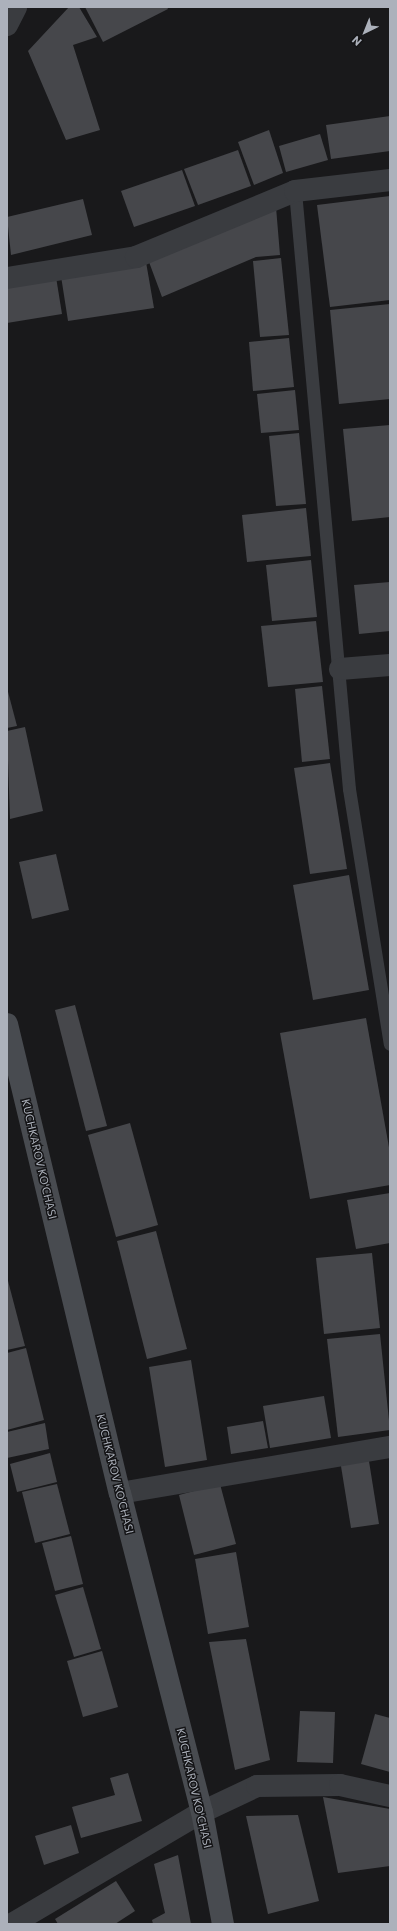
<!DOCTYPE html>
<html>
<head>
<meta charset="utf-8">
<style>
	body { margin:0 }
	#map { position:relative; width:397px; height:1931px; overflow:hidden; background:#19191b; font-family:Commissioner,sans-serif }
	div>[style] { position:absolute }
	.building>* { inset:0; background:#46474b }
	.lane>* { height:13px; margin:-6.5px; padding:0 6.5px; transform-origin:6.5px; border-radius:6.5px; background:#3a3c40 }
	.street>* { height:22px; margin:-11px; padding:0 11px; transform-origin:11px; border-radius:11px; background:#3a3c40 }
	.secondary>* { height:22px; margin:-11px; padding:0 11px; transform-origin:11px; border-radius:11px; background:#484b50 }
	span { translate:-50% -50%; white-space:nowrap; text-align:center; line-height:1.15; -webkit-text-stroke:3px #141416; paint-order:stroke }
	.street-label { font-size:11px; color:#acb1bb }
	.frame { position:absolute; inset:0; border:8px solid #acb1bb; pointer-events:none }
	.north { position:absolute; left:345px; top:12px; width:40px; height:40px; -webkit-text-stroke:3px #141416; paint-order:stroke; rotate:223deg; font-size:11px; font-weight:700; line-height:16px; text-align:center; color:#acb1bb }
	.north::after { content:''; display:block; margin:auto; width:14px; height:18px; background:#acb1bb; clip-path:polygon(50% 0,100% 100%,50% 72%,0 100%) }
</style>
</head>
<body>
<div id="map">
	<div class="building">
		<div style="clip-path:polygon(69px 7px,79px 7px,97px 37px,73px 45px,100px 130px,66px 140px,28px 51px)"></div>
		<div style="clip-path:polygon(85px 7px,167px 7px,168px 9px,103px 42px)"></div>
		<div style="clip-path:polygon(390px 116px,390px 151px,331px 159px,326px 125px)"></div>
		<div style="clip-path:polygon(269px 130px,283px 173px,254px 185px,238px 142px)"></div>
		<div style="clip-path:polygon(320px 134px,328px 160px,286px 172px,279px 146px)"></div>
		<div style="clip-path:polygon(238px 150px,251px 186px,198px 205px,184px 169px)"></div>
		<div style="clip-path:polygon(182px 170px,195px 206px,134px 227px,121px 191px)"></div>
		<div style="clip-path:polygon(390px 196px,390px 300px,330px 307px,317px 205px)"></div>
		<div style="clip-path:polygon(83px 199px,92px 235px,11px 255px,7px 217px)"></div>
		<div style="clip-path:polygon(276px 207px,280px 255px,256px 257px,162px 297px,149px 262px)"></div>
		<div style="clip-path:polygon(281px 258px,289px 335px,260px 337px,253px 261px)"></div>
		<div style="clip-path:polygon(146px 262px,154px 308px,68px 321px,61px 276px)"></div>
		<div style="clip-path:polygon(56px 277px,62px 314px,7px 323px,7px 284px)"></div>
		<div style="clip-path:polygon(390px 304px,390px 399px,339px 404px,330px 310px)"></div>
		<div style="clip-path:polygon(289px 338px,294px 387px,253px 391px,249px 342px)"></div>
		<div style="clip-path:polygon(295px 390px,299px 430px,261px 433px,257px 394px)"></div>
		<div style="clip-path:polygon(390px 425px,390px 517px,352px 521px,343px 429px)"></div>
		<div style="clip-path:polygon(299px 433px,306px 504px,276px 506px,269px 436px)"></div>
		<div style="clip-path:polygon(306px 508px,311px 556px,247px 562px,242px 515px)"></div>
		<div style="clip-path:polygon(311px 560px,317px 617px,272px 621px,266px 565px)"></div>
		<div style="clip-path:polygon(390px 582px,390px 631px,359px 634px,354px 585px)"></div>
		<div style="clip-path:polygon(316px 621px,323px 682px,268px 687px,261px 626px)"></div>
		<div style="clip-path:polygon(322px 686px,330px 759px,302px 762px,295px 689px)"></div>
		<div style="clip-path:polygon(7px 688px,17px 726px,7px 728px)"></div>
		<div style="clip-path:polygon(25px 727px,43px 811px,10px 819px,7px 731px)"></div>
		<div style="clip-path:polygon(330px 763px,347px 869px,310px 874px,294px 768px)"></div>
		<div style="clip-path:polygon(56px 854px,69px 910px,32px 919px,19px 862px)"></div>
		<div style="clip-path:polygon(349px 875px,369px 990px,313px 1000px,293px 885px)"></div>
		<div style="clip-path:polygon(75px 1005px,107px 1126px,86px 1131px,55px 1010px)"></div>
		<div style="clip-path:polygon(366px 1018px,390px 1153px,390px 1185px,310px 1199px,280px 1033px)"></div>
		<div style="clip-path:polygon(130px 1123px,158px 1225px,116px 1237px,88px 1135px)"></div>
		<div style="clip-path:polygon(390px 1193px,390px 1243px,356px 1249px,347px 1200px)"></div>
		<div style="clip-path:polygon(156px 1231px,187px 1349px,147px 1359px,117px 1241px)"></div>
		<div style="clip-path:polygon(372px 1253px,380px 1328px,324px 1334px,316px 1258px)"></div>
		<div style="clip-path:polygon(7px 1277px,25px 1346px,7px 1350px)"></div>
		<div style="clip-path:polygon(380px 1334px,390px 1430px,338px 1437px,327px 1339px)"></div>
		<div style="clip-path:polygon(26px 1348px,44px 1420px,7px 1430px,7px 1353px)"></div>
		<div style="clip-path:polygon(191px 1360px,207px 1460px,165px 1467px,149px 1367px)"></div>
		<div style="clip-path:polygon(324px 1396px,331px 1438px,270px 1448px,263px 1406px)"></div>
		<div style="clip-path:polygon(263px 1421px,268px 1448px,231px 1454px,227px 1427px)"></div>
		<div style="clip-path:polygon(45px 1423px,49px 1449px,7px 1458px,7px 1432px)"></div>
		<div style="clip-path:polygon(50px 1453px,57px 1482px,17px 1492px,10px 1464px)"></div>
		<div style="clip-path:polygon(368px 1455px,379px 1524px,351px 1528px,340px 1460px)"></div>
		<div style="clip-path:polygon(57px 1484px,70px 1534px,35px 1543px,22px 1492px)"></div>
		<div style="clip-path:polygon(220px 1484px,236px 1544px,194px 1555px,179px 1495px)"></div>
		<div style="clip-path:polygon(71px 1536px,83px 1584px,55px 1591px,42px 1543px)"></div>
		<div style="clip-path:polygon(236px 1552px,249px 1627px,208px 1634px,195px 1559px)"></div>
		<div style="clip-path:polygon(83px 1587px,101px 1649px,74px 1657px,55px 1595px)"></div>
		<div style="clip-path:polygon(246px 1639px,270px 1760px,235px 1770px,209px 1642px)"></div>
		<div style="clip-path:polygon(102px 1651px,118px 1707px,83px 1717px,67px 1661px)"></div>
		<div style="clip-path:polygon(300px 1711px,335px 1712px,333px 1763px,297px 1762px)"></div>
		<div style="clip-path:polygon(375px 1714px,390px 1718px,390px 1772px,361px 1764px)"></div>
		<div style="clip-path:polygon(128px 1773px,142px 1821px,81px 1838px,72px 1807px,115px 1795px,110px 1778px)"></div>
		<div style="clip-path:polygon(323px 1797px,390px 1809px,390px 1866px,338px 1873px)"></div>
		<div style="clip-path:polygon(298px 1815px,319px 1901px,268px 1914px,246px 1816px)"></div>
		<div style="clip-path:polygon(71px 1825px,79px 1853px,44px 1865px,35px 1836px)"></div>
		<div style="clip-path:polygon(178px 1855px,191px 1924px,153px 1924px,152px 1920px,165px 1913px,154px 1864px)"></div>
		<div style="clip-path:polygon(116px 1881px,135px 1911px,115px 1924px,58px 1924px,55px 1919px)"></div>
	</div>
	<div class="lane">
		<div style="left:295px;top:191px;width:600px;rotate:84.84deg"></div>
		<div style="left:349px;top:789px;width:258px;rotate:80.9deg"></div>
	</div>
	<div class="street">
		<div style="left:7px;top:25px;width:20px;rotate:-63deg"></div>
		<div style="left:7px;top:278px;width:131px;rotate:-9.2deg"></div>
		<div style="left:136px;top:257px;width:172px;rotate:-22.5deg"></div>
		<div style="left:295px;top:191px;width:96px;rotate:-6.6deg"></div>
		<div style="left:340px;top:669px;width:50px;rotate:-4.6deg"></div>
		<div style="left:120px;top:1493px;width:274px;rotate:-9.7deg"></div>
		<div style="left:12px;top:1924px;width:221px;rotate:-30.5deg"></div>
		<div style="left:202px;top:1812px;width:61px;rotate:-25.3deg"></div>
		<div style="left:257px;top:1786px;width:83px;rotate:-0.7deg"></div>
		<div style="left:340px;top:1785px;width:51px;rotate:12.4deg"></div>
	</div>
	<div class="secondary">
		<div style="left:7px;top:1024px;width:482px;rotate:76.5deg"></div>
		<div style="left:120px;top:1493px;width:329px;rotate:75.6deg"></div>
		<div style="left:202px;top:1812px;width:114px;rotate:79.4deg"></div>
	</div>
	<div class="street-label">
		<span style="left:39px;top:1159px;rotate:77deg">KUCHKAROV KO'CHASI</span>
		<span style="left:115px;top:1474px;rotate:76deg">KUCHKAROV KO'CHASI</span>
		<span style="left:194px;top:1788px;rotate:77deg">KUCHKAROV KO'CHASI</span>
	</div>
	<div class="frame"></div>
	<div class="north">N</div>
</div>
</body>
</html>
